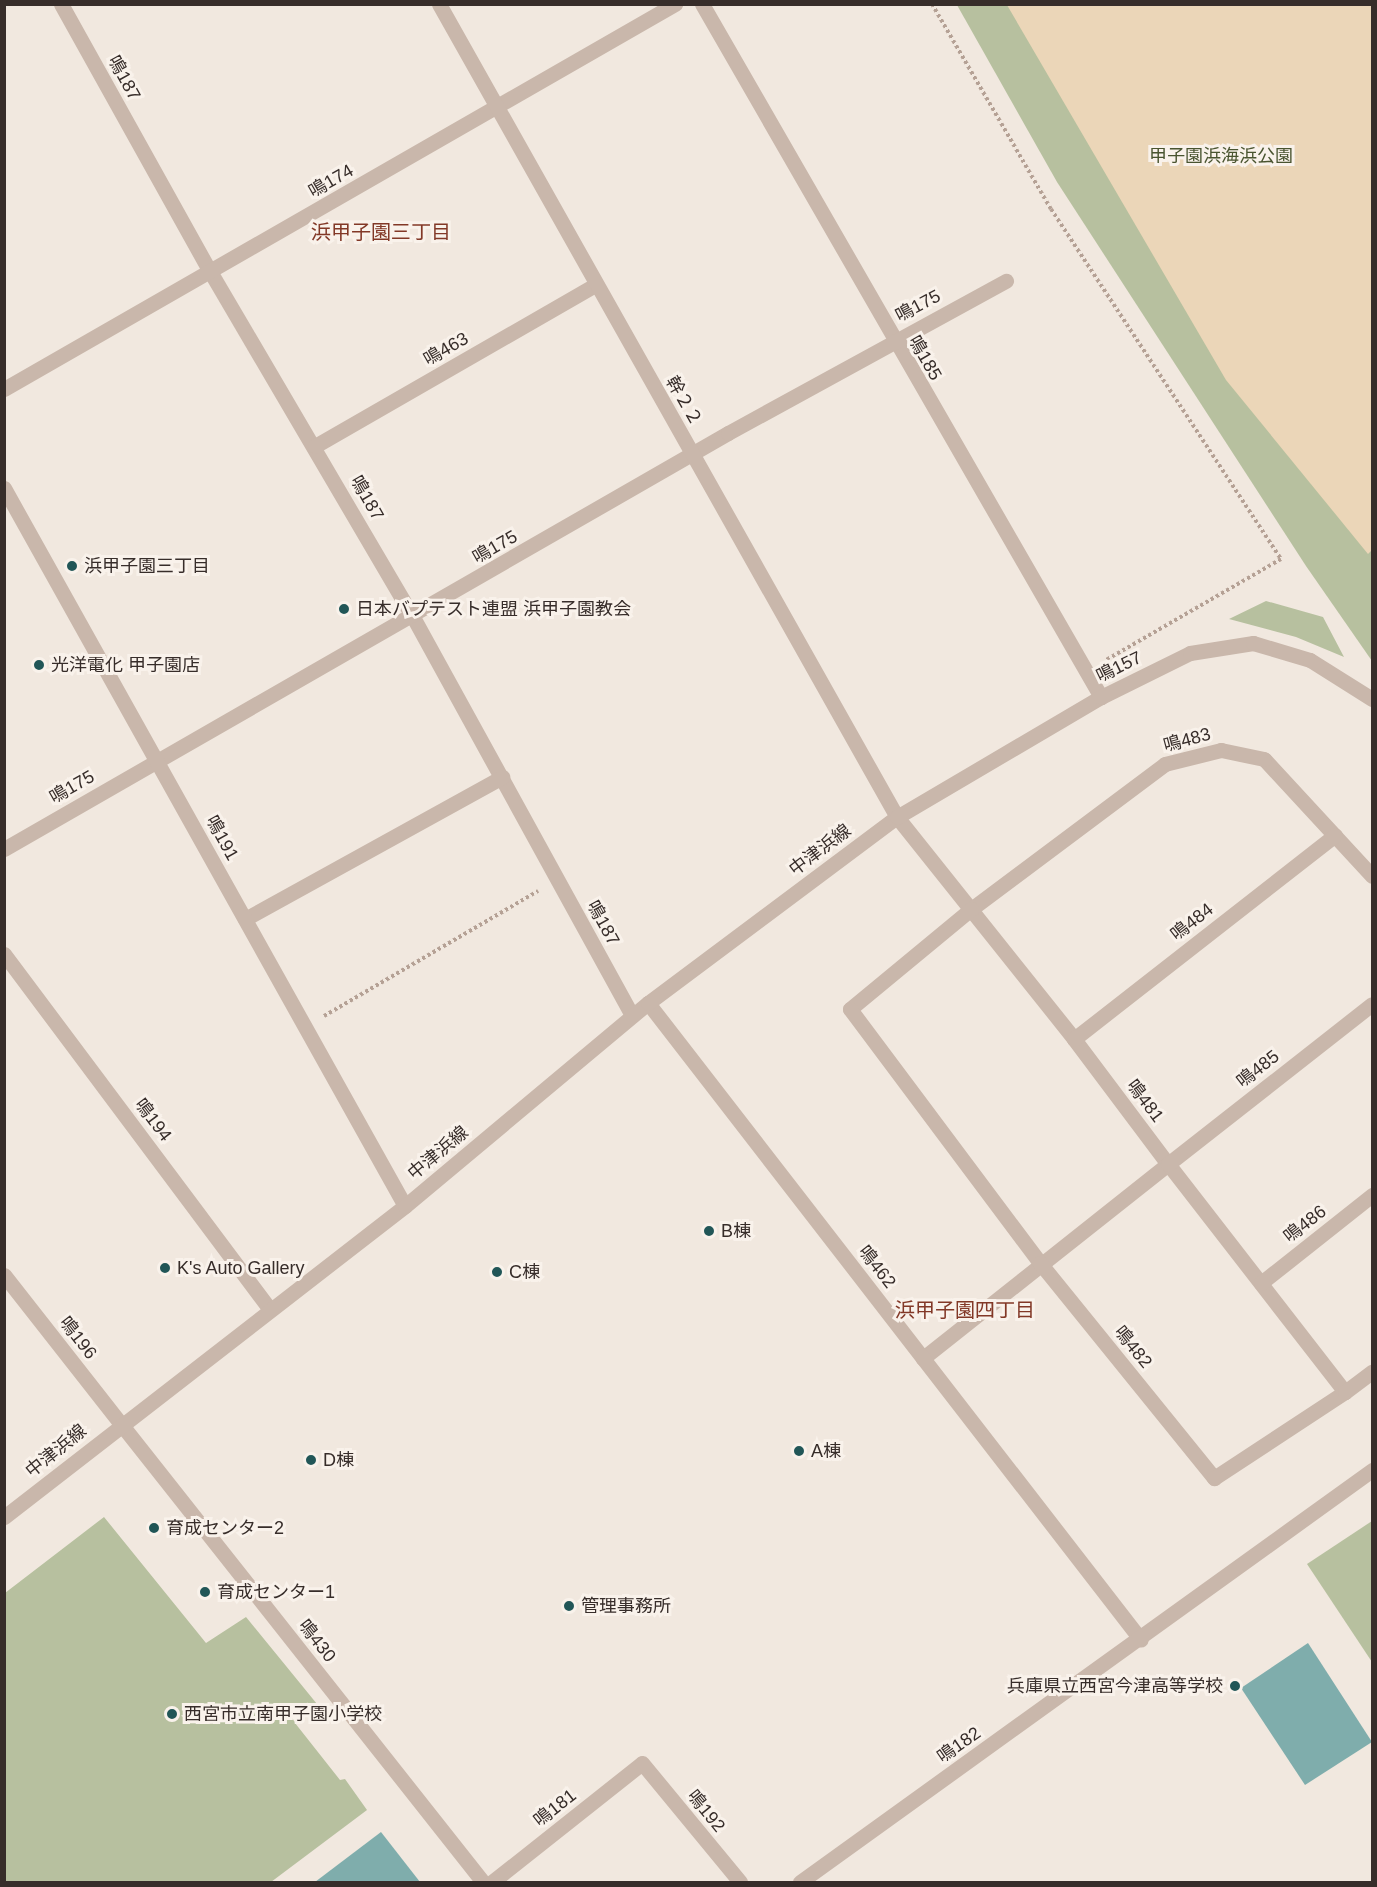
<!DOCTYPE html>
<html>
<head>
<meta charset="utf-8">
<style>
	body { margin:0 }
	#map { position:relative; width:1377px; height:1887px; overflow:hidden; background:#f1e8df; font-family:Helvetica,"Noto Sans JP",sans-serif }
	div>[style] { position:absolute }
	.green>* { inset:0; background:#b7c09f }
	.sand>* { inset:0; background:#ebd6b8 }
	.water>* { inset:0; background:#7fadac }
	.path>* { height:4px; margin-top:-2px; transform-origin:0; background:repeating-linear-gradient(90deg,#b5a195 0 3px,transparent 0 6px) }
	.service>* { height:15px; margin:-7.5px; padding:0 7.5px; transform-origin:7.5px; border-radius:7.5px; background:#c9b7ab }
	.minor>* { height:15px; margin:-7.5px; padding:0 7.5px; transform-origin:7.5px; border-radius:7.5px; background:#c9b7ab }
	.tertiary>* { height:15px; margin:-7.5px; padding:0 7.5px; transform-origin:7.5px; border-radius:7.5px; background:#c9b7ab }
	.dots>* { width:16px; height:16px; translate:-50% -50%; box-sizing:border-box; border:3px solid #f9f2eb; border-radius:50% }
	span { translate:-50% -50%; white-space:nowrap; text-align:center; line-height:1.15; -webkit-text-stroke:6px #f9f2eb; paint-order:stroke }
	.street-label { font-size:18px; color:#372d2a }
	.park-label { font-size:18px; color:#49542f }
	.poi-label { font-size:18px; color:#372d2a }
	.left { translate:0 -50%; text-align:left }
	.right { translate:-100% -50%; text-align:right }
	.neighbourhood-label { font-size:20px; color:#823827 }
	.frame { position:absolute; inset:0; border:6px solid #372d2a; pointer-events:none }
</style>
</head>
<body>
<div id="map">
	<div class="green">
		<div style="clip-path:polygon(957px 5px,1372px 5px,1372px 661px,1306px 566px,1057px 182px)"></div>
		<div style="clip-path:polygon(1266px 601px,1323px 617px,1344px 657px,1296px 637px,1229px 619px)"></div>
		<div style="clip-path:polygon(104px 1517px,206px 1643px,246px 1617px,317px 1704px,295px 1723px,340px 1780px,345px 1779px,367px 1810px,271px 1882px,5px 1882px,5px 1593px)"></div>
		<div style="clip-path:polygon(1372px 1521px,1372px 1662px,1307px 1564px)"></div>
	</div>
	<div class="sand">
		<div style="clip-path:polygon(1007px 5px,1372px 5px,1372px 550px,1368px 554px,1226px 380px)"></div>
	</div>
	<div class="water">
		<div style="clip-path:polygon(1308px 1643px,1372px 1742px,1305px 1785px,1241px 1688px)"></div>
		<div style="clip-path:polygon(381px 1832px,420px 1882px,315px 1882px)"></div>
	</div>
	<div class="path">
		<div style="left:932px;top:4px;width:237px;rotate:59.9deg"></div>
		<div style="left:1051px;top:209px;width:419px;rotate:56.7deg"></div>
		<div style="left:1281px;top:559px;width:202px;rotate:150deg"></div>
		<div style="left:324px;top:1016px;width:248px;rotate:-30.3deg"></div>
	</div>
	<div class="service">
		<div style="left:121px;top:1424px;width:584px;rotate:51.68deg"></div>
	</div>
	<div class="minor">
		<div style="left:61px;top:4px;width:308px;rotate:60.9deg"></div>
		<div style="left:211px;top:273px;width:399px;rotate:59.6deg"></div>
		<div style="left:413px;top:617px;width:454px;rotate:61.2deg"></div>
		<div style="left:702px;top:4px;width:800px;rotate:60.07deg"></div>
		<div style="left:4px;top:389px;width:774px;rotate:-29.85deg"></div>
		<div style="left:315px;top:446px;width:323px;rotate:-29.9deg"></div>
		<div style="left:897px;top:817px;width:284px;rotate:51.4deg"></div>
		<div style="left:1074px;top:1039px;width:156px;rotate:53.1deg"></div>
		<div style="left:1168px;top:1164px;width:313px;rotate:141.6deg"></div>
		<div style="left:4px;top:849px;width:835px;rotate:-29.88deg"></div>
		<div style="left:728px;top:433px;width:317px;rotate:-28.7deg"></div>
		<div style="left:1372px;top:876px;width:159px;rotate:-132.7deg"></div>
		<div style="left:1264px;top:759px;width:44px;rotate:-168.2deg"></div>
		<div style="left:1221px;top:750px;width:58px;rotate:166deg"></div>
		<div style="left:1165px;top:764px;width:242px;rotate:143.2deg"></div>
		<div style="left:971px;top:909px;width:157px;rotate:140.4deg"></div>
		<div style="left:850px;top:1009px;width:317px;rotate:53.2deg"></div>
		<div style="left:1040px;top:1263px;width:277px;rotate:51deg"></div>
		<div style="left:1214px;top:1478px;width:157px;rotate:-33.3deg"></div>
		<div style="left:1345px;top:1392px;width:289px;rotate:-127.8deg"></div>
		<div style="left:1168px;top:1164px;width:259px;rotate:-38.1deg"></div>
		<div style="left:245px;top:919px;width:294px;rotate:-28.9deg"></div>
		<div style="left:4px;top:954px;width:444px;rotate:53.2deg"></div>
		<div style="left:648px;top:1003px;width:805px;rotate:52.26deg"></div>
		<div style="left:1074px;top:1039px;width:331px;rotate:-38deg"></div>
		<div style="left:4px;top:1275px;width:189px;rotate:51.9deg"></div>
		<div style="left:1261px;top:1283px;width:142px;rotate:-38.4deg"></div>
		<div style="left:1345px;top:1392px;width:34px;rotate:-37deg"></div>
		<div style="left:492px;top:1882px;width:191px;rotate:-38.4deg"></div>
		<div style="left:642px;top:1763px;width:154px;rotate:50.5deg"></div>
		<div style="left:800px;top:1882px;width:705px;rotate:-35.76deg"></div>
	</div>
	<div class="tertiary">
		<div style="left:439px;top:4px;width:933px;rotate:60.61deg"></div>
		<div style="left:4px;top:488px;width:822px;rotate:60.82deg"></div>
		<div style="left:4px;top:1517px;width:507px;rotate:-37.8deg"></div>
		<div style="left:405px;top:1206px;width:317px;rotate:-39.9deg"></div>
		<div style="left:648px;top:1003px;width:311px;rotate:-36.8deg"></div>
		<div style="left:897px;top:817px;width:237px;rotate:-30.5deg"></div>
		<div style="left:1101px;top:697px;width:99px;rotate:-26.3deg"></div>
		<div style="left:1190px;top:653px;width:64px;rotate:-9deg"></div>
		<div style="left:1253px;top:643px;width:59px;rotate:16.6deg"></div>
		<div style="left:1310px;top:660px;width:73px;rotate:32.2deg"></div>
	</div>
	<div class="dots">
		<div style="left:72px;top:566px;background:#215657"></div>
		<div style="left:344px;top:609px;background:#215657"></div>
		<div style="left:39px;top:665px;background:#215657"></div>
		<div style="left:709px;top:1231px;background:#215657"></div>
		<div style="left:165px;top:1268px;background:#215657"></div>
		<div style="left:497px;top:1272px;background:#215657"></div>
		<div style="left:799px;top:1451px;background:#215657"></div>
		<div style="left:311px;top:1460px;background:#215657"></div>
		<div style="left:154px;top:1528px;background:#215657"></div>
		<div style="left:205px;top:1592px;background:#215657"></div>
		<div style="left:569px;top:1606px;background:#215657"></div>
		<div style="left:1235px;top:1686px;background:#215657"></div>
		<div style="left:172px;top:1714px;background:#215657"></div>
	</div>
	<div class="street-label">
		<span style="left:124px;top:78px;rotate:61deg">鳴187</span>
		<span style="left:331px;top:181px;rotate:-30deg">鳴174</span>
		<span style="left:918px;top:306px;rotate:-28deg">鳴175</span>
		<span style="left:446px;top:349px;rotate:-30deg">鳴463</span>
		<span style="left:925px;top:358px;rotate:60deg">鳴185</span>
		<span style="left:684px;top:401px;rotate:60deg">幹２２</span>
		<span style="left:367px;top:498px;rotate:60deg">鳴187</span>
		<span style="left:495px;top:547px;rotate:-30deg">鳴175</span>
		<span style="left:1119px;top:667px;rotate:-26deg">鳴157</span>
		<span style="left:1187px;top:740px;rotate:-15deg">鳴483</span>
		<span style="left:72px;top:787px;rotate:-30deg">鳴175</span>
		<span style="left:222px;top:838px;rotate:61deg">鳴191</span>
		<span style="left:820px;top:850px;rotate:-37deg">中津浜線</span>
		<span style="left:1192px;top:922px;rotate:-38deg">鳴484</span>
		<span style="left:603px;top:923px;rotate:61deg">鳴187</span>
		<span style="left:1258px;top:1069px;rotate:-38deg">鳴485</span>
		<span style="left:1145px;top:1101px;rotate:53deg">鳴481</span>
		<span style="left:153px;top:1120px;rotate:53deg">鳴194</span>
		<span style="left:438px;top:1153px;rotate:-40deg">中津浜線</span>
		<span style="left:1305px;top:1224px;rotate:-38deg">鳴486</span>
		<span style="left:877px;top:1267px;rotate:52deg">鳴462</span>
		<span style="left:78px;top:1338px;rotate:52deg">鳴196</span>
		<span style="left:1133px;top:1347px;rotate:51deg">鳴482</span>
		<span style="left:56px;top:1451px;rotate:-39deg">中津浜線</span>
		<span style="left:317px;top:1641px;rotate:52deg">鳴430</span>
		<span style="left:959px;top:1745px;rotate:-35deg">鳴182</span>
		<span style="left:555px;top:1808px;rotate:-38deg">鳴181</span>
		<span style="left:706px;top:1811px;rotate:51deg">鳴192</span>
	</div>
	<div class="park-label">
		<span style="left:1221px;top:156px">甲子園浜海浜公園</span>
	</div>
	<div class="poi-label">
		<span class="left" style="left:84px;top:566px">浜甲子園三丁目</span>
		<span class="left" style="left:356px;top:609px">日本バプテスト連盟 浜甲子園教会</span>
		<span class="left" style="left:51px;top:665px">光洋電化 甲子園店</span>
		<span class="left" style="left:721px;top:1231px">B棟</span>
		<span class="left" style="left:177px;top:1268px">K's Auto Gallery</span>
		<span class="left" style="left:509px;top:1272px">C棟</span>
		<span class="left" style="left:811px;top:1451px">A棟</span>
		<span class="left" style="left:323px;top:1460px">D棟</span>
		<span class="left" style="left:166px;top:1528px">育成センター2</span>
		<span class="left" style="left:217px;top:1592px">育成センター1</span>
		<span class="left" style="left:581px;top:1606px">管理事務所</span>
		<span class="right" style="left:1223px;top:1686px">兵庫県立西宮今津高等学校</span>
		<span class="left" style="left:184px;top:1714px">西宮市立南甲子園小学校</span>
	</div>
	<div class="neighbourhood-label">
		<span style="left:381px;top:232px">浜甲子園三丁目</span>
		<span style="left:965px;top:1310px">浜甲子園四丁目</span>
	</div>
	<div class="frame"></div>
</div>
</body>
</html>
